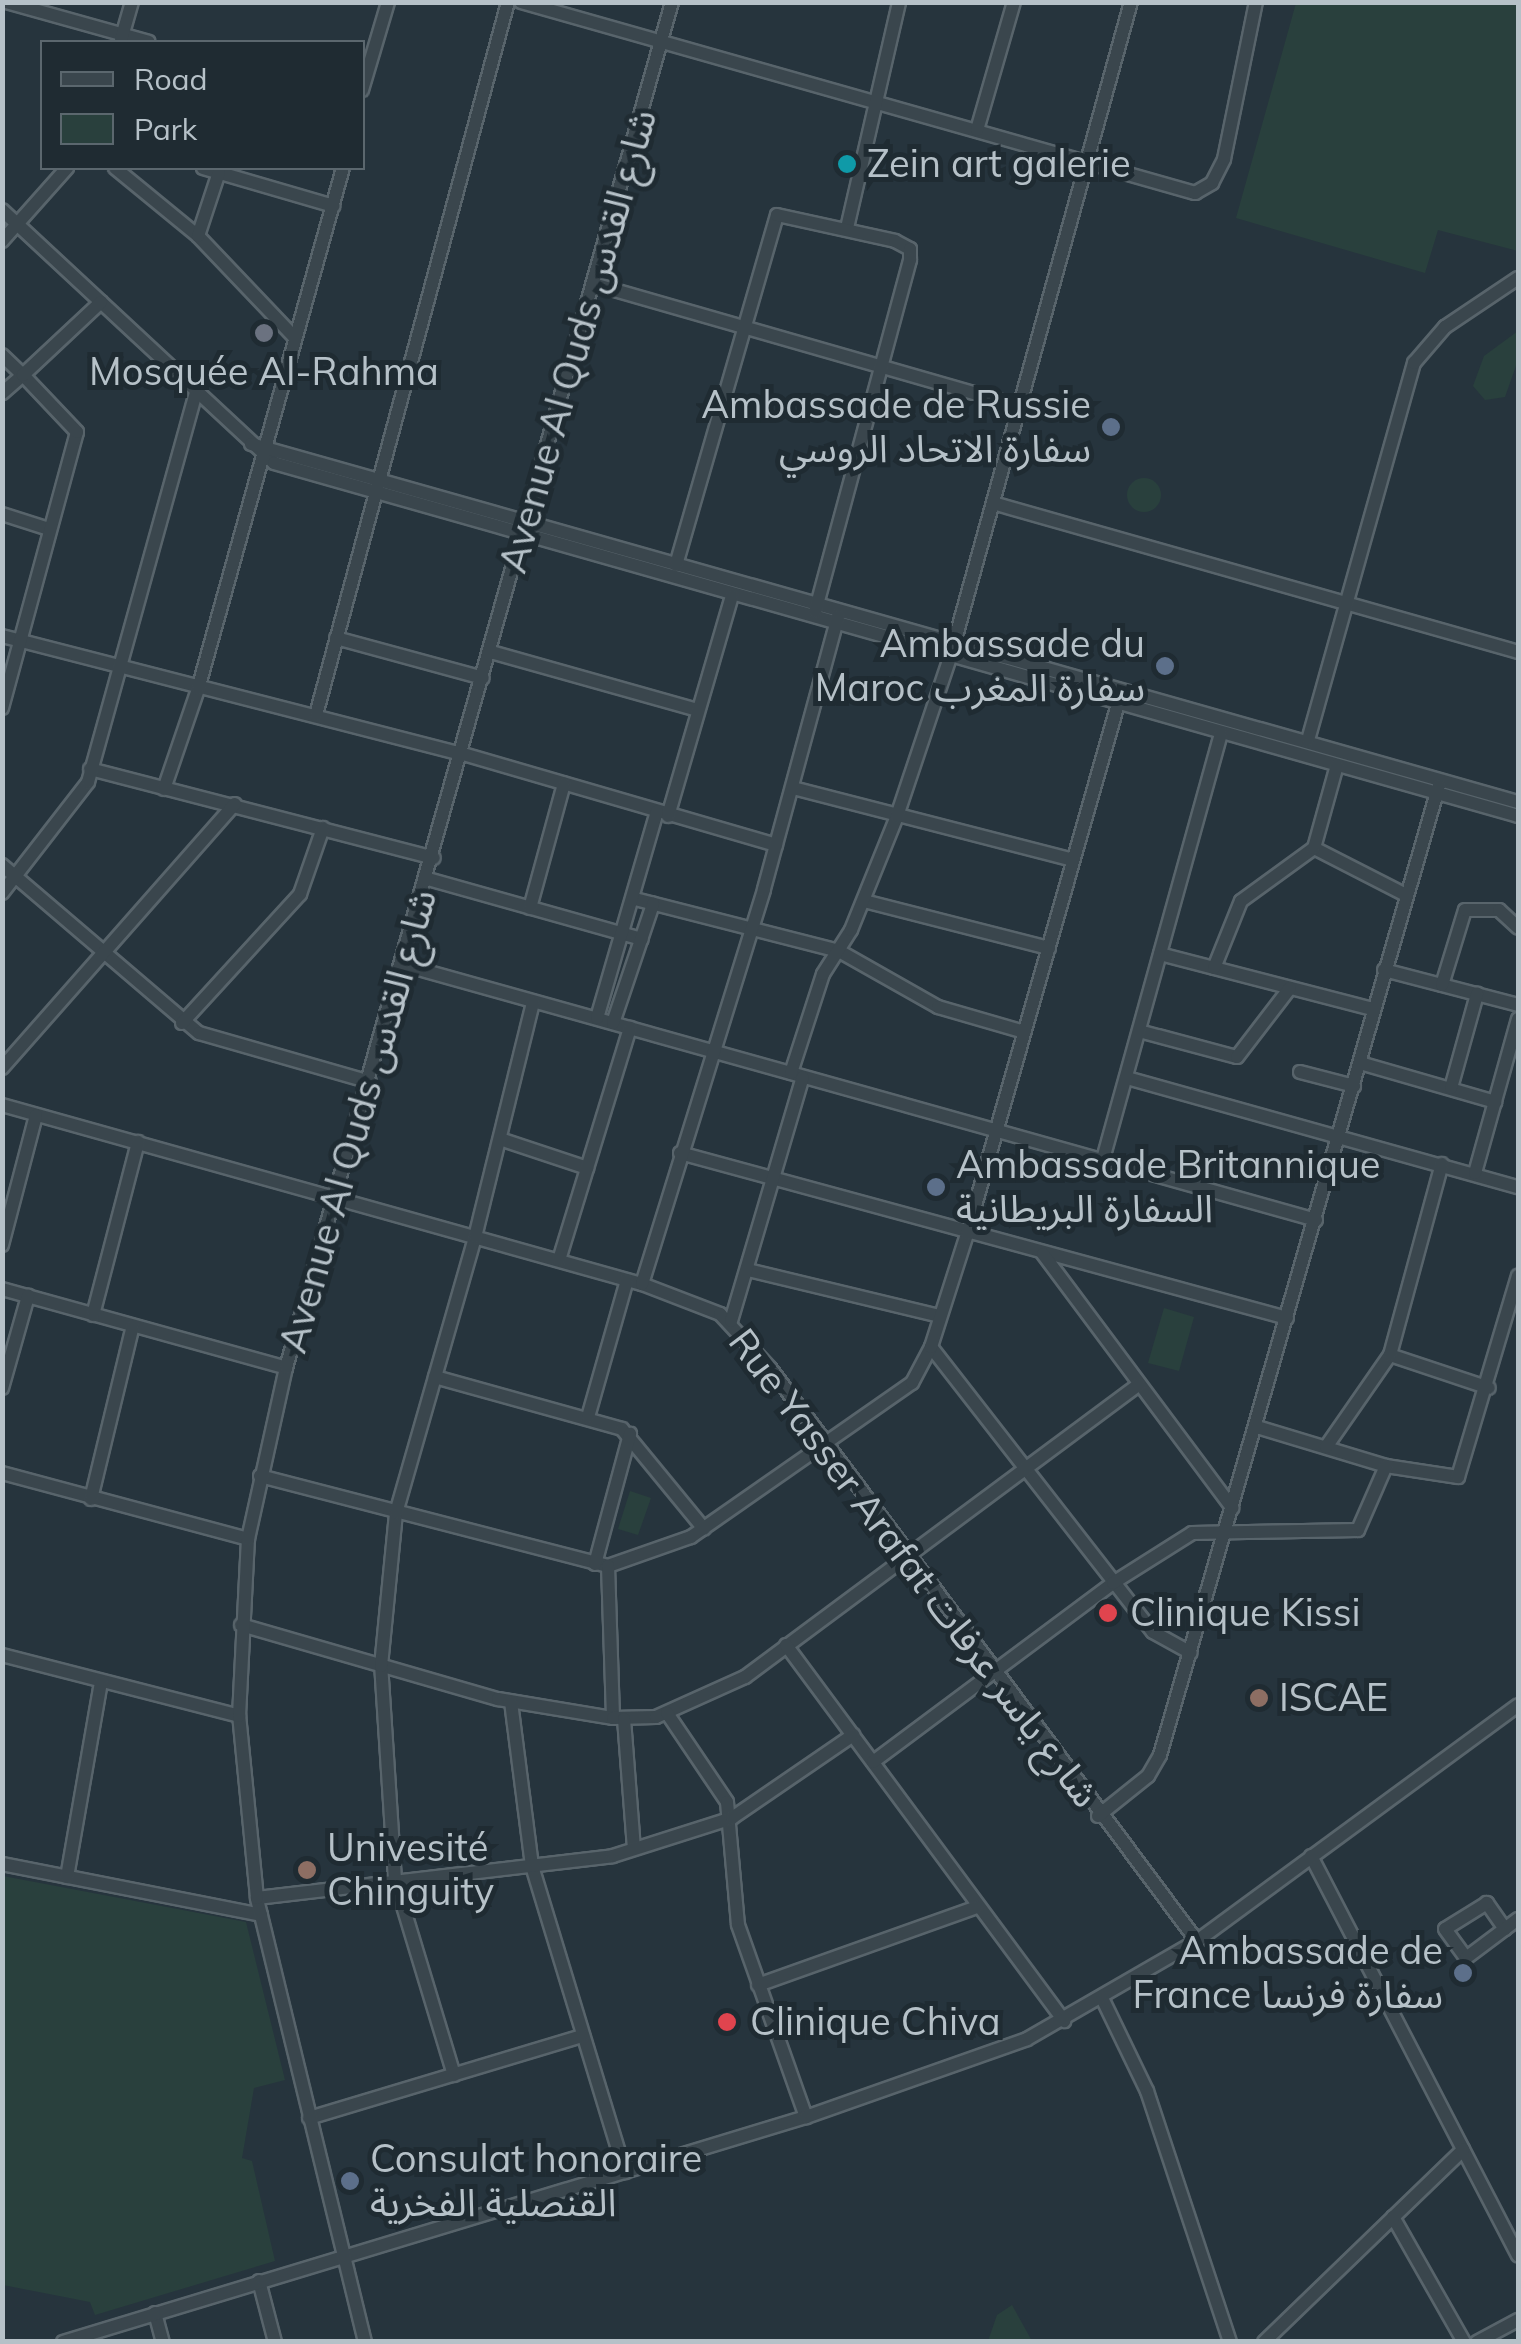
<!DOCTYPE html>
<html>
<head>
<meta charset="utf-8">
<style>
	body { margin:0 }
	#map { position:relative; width:1521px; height:2344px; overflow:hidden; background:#26343d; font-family:Mulish,"Noto Sans Arabic",sans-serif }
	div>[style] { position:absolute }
	.green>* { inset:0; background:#29403d }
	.round { border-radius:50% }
	.roads { filter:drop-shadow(2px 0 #58646b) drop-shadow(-2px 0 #58646b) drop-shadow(0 2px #58646b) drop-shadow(0 -2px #58646b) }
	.minor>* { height:12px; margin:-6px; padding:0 6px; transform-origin:6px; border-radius:6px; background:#3a464d }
	.dots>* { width:28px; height:28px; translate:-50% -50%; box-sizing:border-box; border:5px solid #1f2b32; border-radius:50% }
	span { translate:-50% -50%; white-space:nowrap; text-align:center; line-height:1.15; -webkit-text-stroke:10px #1f2b32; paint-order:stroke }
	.poi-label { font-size:38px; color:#b6c1c8 }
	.left { translate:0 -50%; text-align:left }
	.right { translate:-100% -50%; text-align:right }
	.street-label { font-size:38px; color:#b6c1c8 }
	.frame { position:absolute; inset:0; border:5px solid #b6c1c8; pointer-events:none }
	.legend { position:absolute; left:40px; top:40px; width:325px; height:130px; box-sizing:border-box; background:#1f2b32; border:2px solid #5b676e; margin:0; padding:12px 18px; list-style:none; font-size:30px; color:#b6c1c8 }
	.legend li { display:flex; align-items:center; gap:20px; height:50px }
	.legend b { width:50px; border:2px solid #5b676e }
</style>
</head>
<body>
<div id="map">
	<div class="green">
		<div style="clip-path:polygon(1296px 3px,1518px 3px,1518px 251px,1438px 230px,1425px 273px,1236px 218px)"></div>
		<div style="clip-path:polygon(1518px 331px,1518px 360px,1505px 397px,1485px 400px,1473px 386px,1484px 356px)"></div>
		<div class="round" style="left:1127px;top:478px;width:34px;height:34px"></div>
		<div style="clip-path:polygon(1164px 1308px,1194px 1317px,1179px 1371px,1148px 1363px)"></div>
		<div style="clip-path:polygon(630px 1491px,651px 1498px,638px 1535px,618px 1529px)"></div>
		<div style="clip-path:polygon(3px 1876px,246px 1922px,285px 2080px,254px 2088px,242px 2158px,252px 2161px,275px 2261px,95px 2315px,90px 2302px,3px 2285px)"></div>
		<div style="clip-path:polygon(1012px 2305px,1032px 2341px,988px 2341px,997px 2315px)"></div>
	</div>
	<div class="roads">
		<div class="minor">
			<div style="left:6px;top:2px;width:148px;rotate:15.6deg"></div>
			<div style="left:521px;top:2px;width:701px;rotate:15.82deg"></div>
			<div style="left:1195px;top:193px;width:20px;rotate:-30deg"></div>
			<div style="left:1212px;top:183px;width:27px;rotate:-63deg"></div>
			<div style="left:1224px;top:159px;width:160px;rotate:-78.5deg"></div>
			<div style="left:121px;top:40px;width:40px;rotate:-74deg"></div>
			<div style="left:362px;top:90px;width:92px;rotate:-73.5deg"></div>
			<div style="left:977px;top:130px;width:133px;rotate:-73.9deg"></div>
			<div style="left:115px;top:168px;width:107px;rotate:39.3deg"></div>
			<div style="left:198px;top:236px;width:141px;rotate:46.4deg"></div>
			<div style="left:203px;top:168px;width:136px;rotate:16.2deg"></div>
			<div style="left:2px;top:210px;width:371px;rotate:42.9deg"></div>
			<div style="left:274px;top:463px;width:1293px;rotate:15.84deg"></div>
			<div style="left:847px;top:228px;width:232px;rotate:-77deg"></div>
			<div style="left:198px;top:236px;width:67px;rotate:-71.8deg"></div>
			<div style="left:2px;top:241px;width:98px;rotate:-48.3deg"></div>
			<div style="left:593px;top:284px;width:446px;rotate:16deg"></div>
			<div style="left:2px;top:355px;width:29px;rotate:44deg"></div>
			<div style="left:23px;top:375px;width:28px;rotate:139deg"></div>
			<div style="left:251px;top:444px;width:1317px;rotate:15.78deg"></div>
			<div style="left:993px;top:503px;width:546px;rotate:15.84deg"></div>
			<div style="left:2px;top:514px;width:49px;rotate:17.7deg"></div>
			<div style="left:676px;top:565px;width:364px;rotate:-73.9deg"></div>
			<div style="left:777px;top:215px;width:121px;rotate:12.4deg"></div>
			<div style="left:895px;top:241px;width:17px;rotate:28deg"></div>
			<div style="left:910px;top:249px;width:11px;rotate:90deg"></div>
			<div style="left:910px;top:260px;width:364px;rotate:105.1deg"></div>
			<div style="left:2px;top:636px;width:476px;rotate:14.4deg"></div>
			<div style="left:463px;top:754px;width:326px;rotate:16.2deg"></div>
			<div style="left:336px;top:638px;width:152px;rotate:15.2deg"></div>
			<div style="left:491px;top:652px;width:215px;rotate:15.7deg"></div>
			<div style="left:2px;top:708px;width:286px;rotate:-74.8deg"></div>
			<div style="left:77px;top:432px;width:79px;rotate:-133.5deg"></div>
			<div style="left:23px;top:375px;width:107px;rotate:-43.1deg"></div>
			<div style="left:316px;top:715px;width:738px;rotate:-74.93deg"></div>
			<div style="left:1308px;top:740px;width:392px;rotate:-74.3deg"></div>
			<div style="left:1414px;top:363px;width:48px;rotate:-49.3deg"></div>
			<div style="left:1445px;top:327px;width:88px;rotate:-33.9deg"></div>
			<div style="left:90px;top:769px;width:355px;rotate:14.5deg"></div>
			<div style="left:793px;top:788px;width:289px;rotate:14.4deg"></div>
			<div style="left:164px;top:789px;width:106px;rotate:-71.2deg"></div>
			<div style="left:198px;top:689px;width:541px;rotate:-74.45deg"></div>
			<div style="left:668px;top:816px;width:229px;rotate:-73.8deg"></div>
			<div style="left:1314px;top:848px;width:103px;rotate:27.1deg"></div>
			<div style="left:2px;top:865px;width:259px;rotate:40.5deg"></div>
			<div style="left:199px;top:1033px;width:178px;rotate:16deg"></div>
			<div style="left:428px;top:879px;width:222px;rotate:15.7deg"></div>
			<div style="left:2px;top:893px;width:140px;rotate:-52.2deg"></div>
			<div style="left:88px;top:782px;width:404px;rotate:-74.5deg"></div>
			<div style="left:635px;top:899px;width:211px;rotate:14.3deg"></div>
			<div style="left:839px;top:951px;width:114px;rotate:29.5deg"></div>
			<div style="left:938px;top:1007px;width:90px;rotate:16.2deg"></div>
			<div style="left:864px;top:901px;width:191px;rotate:14.3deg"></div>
			<div style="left:530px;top:908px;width:129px;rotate:-74.7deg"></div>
			<div style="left:1160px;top:954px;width:220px;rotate:14.5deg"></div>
			<div style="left:404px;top:965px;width:947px;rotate:15.62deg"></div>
			<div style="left:1214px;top:968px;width:72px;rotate:-68.1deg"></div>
			<div style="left:1241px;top:901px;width:90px;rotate:-36deg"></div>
			<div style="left:1314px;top:848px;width:86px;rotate:-74.5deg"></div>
			<div style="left:1384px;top:970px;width:138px;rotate:14.6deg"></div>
			<div style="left:1442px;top:985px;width:78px;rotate:-73deg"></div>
			<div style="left:1465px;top:910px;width:34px"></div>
			<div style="left:1499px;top:910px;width:26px;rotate:43deg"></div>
			<div style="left:597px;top:1018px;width:215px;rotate:-73.8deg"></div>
			<div style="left:182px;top:1023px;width:175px;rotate:-47.5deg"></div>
			<div style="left:300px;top:894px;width:70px;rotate:-70.8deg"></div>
			<div style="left:613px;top:1023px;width:126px;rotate:-71.4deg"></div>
			<div style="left:1139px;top:1031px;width:101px;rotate:14.9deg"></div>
			<div style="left:1237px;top:1057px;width:87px;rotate:-52.5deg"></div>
			<div style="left:1360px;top:1063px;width:141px;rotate:16.1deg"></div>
			<div style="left:2px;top:1068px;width:352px;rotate:-48.6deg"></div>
			<div style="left:1300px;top:1072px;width:56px;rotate:14.5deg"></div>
			<div style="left:791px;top:1073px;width:104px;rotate:-72.1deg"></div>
			<div style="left:823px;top:974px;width:52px;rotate:-57.5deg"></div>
			<div style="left:851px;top:930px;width:123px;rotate:-68deg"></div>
			<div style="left:897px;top:816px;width:167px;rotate:-71.5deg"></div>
			<div style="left:950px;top:658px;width:681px;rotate:-74.58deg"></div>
			<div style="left:1127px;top:1078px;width:406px;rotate:15.6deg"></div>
			<div style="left:1451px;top:1088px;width:98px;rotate:-74.5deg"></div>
			<div style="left:2px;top:1105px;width:665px;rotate:15.63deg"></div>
			<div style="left:642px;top:1284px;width:84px;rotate:21deg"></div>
			<div style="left:720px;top:1314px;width:74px;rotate:47.2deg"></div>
			<div style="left:770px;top:1368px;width:715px;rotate:53.31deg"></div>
			<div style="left:500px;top:1139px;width:92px;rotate:18.4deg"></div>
			<div style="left:680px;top:1153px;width:629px;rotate:15.21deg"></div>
			<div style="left:1103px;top:1159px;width:442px;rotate:-74.5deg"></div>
			<div style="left:1475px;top:1173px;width:160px;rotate:-74.4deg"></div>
			<div style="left:2px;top:1245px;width:134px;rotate:-75.3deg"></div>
			<div style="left:1043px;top:1254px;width:317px;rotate:53.3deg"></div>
			<div style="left:559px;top:1260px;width:243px;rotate:-73deg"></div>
			<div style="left:748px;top:1270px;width:196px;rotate:13.5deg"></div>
			<div style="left:642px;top:1284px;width:413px;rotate:-72.8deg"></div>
			<div style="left:764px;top:889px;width:283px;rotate:-74.8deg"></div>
			<div style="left:2px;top:1289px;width:295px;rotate:15.5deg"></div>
			<div style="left:93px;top:1315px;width:179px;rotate:-75.4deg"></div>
			<div style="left:731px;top:1321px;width:254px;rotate:-73.6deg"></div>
			<div style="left:931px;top:1347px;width:361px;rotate:52.1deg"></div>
			<div style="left:1153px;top:1632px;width:43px;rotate:28.9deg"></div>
			<div style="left:1390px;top:1355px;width:104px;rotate:18.4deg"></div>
			<div style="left:435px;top:1377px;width:194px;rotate:15.5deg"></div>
			<div style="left:622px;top:1429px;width:129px;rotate:50.6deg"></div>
			<div style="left:2px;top:1388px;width:96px;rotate:-74.2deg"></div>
			<div style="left:588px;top:1417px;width:142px;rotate:-74.1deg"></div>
			<div style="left:1257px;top:1427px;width:135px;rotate:16.8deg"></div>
			<div style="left:1386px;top:1466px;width:73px;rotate:8.7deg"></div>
			<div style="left:1458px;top:1477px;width:210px;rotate:-73.4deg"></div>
			<div style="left:1326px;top:1447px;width:112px;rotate:-55.2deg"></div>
			<div style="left:1390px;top:1355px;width:198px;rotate:-74.8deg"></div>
			<div style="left:2px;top:1473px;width:255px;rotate:15deg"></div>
			<div style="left:260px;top:1476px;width:359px;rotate:14.5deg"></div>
			<div style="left:608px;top:1566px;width:88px;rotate:-19.3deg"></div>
			<div style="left:691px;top:1537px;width:269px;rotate:-34.9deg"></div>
			<div style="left:912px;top:1383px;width:41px;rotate:-62.2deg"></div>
			<div style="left:931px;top:1347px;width:119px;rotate:-72.3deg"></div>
			<div style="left:967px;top:1234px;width:551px;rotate:-74.1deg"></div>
			<div style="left:91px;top:1499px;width:178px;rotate:-76.4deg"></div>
			<div style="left:595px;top:1564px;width:135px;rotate:-74.9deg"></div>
			<div style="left:608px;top:1566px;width:152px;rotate:88.1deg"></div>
			<div style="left:241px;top:1625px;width:267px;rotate:16.1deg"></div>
			<div style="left:498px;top:1699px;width:117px;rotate:9.4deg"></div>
			<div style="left:613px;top:1718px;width:43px;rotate:-1.3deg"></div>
			<div style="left:656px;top:1717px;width:98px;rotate:-24.2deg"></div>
			<div style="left:745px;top:1677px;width:491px;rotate:-36.6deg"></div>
			<div style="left:786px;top:1645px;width:468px;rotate:53.5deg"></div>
			<div style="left:2px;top:1655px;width:245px;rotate:14.4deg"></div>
			<div style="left:511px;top:1702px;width:165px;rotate:82.7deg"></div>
			<div style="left:532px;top:1866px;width:320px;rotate:73.1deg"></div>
			<div style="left:667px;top:1713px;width:107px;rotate:56deg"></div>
			<div style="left:727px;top:1802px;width:123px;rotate:84.9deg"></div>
			<div style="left:738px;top:1925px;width:204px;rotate:70.5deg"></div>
			<div style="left:624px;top:1719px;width:130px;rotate:85.6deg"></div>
			<div style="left:873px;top:1762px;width:299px;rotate:-36.7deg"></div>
			<div style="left:1113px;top:1583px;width:93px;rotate:-32.3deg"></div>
			<div style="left:1192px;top:1533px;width:166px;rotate:-1deg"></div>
			<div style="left:1358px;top:1530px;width:70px;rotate:-66.4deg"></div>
			<div style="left:1098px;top:1816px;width:64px;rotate:-38.7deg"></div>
			<div style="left:1148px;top:1776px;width:24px;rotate:-60deg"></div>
			<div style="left:1160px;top:1755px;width:1009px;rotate:-73.95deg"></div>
			<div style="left:1311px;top:1856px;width:450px;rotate:62.6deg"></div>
			<div style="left:2px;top:1864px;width:264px;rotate:11.1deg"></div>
			<div style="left:67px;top:1877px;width:198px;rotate:-80.1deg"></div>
			<div style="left:257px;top:1898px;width:358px;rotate:-6.7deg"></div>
			<div style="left:613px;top:1856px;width:125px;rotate:-17.7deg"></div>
			<div style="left:732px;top:1818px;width:147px;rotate:-34.4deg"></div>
			<div style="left:1505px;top:1929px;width:32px;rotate:-125deg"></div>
			<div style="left:1487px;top:1903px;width:49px;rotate:148.2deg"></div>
			<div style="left:1445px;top:1929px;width:36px;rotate:54deg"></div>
			<div style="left:1466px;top:1958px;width:65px;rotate:-36.9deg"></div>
			<div style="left:758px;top:1985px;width:232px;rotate:-19.6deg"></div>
			<div style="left:1103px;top:2000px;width:101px;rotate:64.2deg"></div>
			<div style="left:1147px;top:2091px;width:264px;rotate:71.7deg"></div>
			<div style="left:454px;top:2075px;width:204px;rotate:-106.8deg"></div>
			<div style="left:395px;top:1880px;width:214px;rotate:-93.7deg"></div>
			<div style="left:381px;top:1666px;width:154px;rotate:-84.4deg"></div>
			<div style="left:396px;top:1513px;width:287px;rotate:-74deg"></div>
			<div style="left:475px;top:1237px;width:242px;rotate:-76.1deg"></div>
			<div style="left:309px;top:2118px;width:286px;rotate:-16.7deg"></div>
			<div style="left:1393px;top:2217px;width:144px;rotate:60.4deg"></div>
			<div style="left:259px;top:2281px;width:63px;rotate:75.3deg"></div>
			<div style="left:155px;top:2313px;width:30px;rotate:75deg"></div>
			<div style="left:63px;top:2342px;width:776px;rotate:-16.85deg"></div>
			<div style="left:806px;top:2117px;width:234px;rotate:-19.4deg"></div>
			<div style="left:1027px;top:2039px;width:196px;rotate:-30deg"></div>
			<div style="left:1197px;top:1941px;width:398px;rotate:-36.3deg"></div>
			<div style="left:365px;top:2342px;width:457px;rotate:-103.7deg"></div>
			<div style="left:257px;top:1898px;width:183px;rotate:-95.6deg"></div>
			<div style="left:239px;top:1716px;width:177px;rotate:-87.1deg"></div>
			<div style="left:248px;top:1539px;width:175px;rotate:-77.5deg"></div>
			<div style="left:286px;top:1368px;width:1419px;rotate:-74.22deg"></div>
			<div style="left:1264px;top:2342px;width:277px;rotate:-44deg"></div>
			<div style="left:1477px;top:2342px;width:47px;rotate:-28.2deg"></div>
		</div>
	</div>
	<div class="dots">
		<div style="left:847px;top:164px;background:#0f9aa8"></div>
		<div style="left:264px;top:333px;background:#6b7280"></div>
		<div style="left:1111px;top:427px;background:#5c6f8a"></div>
		<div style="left:1165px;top:666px;background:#5c6f8a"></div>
		<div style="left:936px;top:1187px;background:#5c6f8a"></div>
		<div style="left:1108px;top:1613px;background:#e0444e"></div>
		<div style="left:1259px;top:1698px;background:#8d6e63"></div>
		<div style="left:307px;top:1870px;background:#8d6e63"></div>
		<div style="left:1463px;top:1973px;background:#5c6f8a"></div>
		<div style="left:727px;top:2022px;background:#e0444e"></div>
		<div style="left:350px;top:2181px;background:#5c6f8a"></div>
	</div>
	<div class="poi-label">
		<span class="left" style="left:867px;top:164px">Zein art galerie</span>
		<span style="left:264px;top:372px">Mosquée Al-Rahma</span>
		<span class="right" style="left:1091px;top:427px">Ambassade de Russie<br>سفارة الاتحاد الروسي</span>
		<span class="right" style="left:1145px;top:666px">Ambassade du<br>Maroc سفارة المغرب</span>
		<span class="left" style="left:956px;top:1187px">Ambassade Britannique<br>السفارة البريطانية</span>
		<span class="left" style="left:1130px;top:1613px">Clinique Kissi</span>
		<span class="left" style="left:1279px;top:1698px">ISCAE</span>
		<span class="left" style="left:327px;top:1870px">Univesité<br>Chinguity</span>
		<span class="right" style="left:1443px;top:1973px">Ambassade de<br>France سفارة فرنسا</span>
		<span class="left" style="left:750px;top:2022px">Clinique Chiva</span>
		<span class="left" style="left:370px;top:2181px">Consulat honoraire<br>القنصلية الفخرية</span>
	</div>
	<div class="street-label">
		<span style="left:578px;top:341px;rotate:-74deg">Avenue Al Quds شارع القدس</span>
		<span style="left:358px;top:1121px;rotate:-74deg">Avenue Al Quds شارع القدس</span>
		<span style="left:914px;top:1568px;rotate:53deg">Rue Yasser Arafat شارع ياسر عرفات</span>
	</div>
	<div class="frame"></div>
	<ul class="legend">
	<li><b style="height:12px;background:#3a464d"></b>Road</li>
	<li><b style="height:28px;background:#29403d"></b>Park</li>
	</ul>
</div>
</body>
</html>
